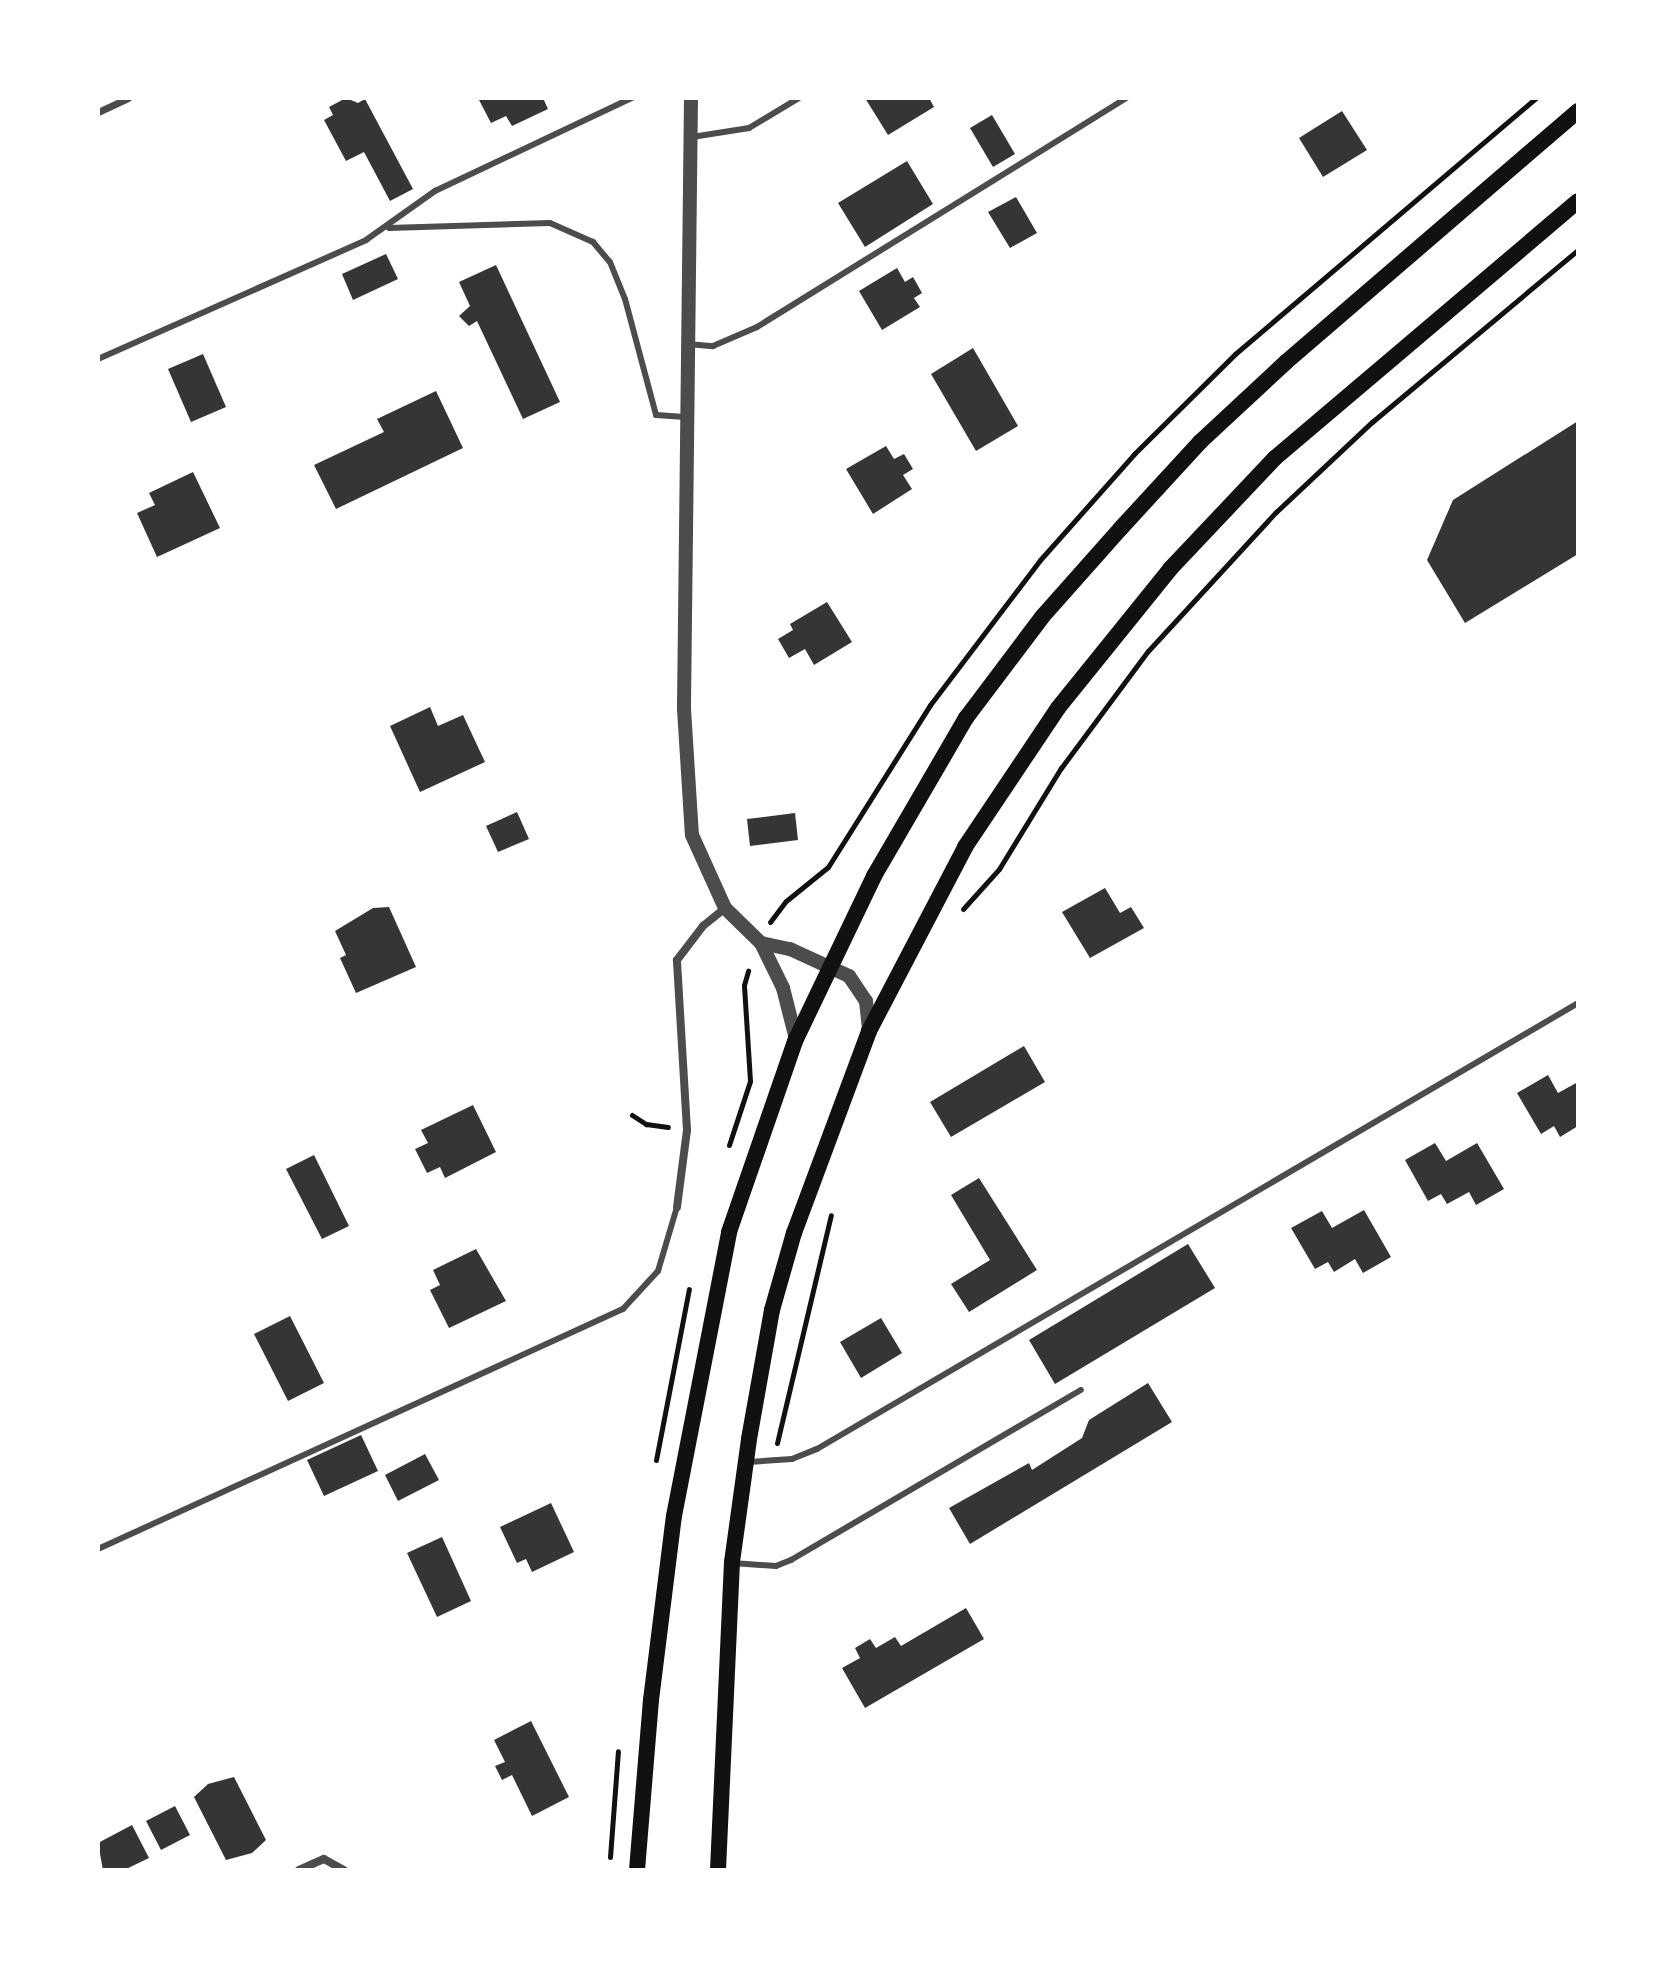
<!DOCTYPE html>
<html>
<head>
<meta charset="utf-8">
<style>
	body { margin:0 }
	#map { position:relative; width:1676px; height:1968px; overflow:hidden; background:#fff; font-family:"IBM Plex Serif",serif }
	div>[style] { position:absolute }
	.building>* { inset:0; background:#353535 }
	.path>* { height:5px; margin:-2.5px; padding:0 2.5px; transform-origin:2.5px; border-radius:2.5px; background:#111 }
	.service>* { height:6px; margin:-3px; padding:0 3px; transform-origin:3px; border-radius:3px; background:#4c4c4c }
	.pedestrian>* { height:7px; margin:-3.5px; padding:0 3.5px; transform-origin:3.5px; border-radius:3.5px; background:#4c4c4c }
	.minor>* { height:8px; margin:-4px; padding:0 4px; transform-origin:4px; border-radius:4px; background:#4c4c4c }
	.tertiary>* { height:14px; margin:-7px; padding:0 7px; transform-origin:7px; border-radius:7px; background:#4c4c4c }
	.secondary>* { height:16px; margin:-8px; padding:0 8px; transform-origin:8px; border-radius:8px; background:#111 }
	span { translate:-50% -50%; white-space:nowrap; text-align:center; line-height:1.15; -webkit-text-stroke:7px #fff; paint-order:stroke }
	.frame { position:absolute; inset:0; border:100px solid #fff; pointer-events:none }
</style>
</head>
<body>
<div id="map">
	<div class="building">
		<div style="clip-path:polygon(346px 98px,358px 103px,365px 99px,413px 189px,390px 201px,364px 152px,346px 161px,324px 120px,333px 115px,329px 107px)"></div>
		<div style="clip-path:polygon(478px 98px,543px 98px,548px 109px,512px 126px,506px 116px,491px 123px)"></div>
		<div style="clip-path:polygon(865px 98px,929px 98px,934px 107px,888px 135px)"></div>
		<div style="clip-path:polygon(1342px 111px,1367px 150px,1323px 177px,1299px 138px)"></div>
		<div style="clip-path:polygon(992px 115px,1015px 154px,993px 167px,970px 128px)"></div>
		<div style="clip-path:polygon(907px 161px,933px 204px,865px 247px,838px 203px)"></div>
		<div style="clip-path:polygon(1016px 197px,1037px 233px,1010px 248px,988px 212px)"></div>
		<div style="clip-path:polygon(386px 254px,398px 279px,353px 300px,342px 274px)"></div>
		<div style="clip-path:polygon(496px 265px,560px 402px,523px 419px,477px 321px,469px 326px,459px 316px,470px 306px,459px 282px)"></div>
		<div style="clip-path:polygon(897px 268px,905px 282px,913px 277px,922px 293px,914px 298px,920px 307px,882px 330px,859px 291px)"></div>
		<div style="clip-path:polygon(973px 348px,1018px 426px,976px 451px,931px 374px)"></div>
		<div style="clip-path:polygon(203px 354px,226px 407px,191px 422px,168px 369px)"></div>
		<div style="clip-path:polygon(436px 391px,463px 448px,336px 509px,314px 465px,384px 432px,377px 419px)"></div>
		<div style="clip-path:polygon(1578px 421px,1578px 554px,1465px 623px,1427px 560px,1453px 500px)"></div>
		<div style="clip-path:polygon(886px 446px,894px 459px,904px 454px,913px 469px,903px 475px,912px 489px,873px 514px,846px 469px)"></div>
		<div style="clip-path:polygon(193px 472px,220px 528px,157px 557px,137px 513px,155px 505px,149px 493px)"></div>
		<div style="clip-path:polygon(827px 602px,852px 642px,814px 665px,805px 649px,789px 658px,778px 639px,793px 630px,790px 624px)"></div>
		<div style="clip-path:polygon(430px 707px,438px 726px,463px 715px,485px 762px,420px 792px,390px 726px)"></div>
		<div style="clip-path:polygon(517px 812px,529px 839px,498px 852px,486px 826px)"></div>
		<div style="clip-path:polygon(795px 813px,798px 840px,750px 846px,747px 819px)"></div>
		<div style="clip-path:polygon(1105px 888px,1120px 913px,1131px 907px,1144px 928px,1090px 958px,1062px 912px)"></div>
		<div style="clip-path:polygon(389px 907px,416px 967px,356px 993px,340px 958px,346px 955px,335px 931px,373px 908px)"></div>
		<div style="clip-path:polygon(1024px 1046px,1045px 1082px,951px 1137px,930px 1102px)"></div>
		<div style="clip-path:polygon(1548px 1075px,1558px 1093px,1578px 1082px,1578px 1126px,1560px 1137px,1554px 1126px,1541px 1134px,1517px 1093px)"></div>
		<div style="clip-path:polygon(473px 1105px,496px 1152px,445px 1178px,440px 1167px,427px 1173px,415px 1149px,428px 1143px,421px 1130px)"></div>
		<div style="clip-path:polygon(1435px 1143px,1446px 1161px,1477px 1143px,1504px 1189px,1476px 1205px,1469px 1192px,1447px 1204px,1441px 1194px,1428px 1201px,1405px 1160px)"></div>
		<div style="clip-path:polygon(314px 1155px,349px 1226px,322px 1239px,286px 1169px)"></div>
		<div style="clip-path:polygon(979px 1178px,1037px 1270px,969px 1312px,951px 1284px,990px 1260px,951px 1195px)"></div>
		<div style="clip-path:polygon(1364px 1210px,1391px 1257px,1363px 1273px,1355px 1259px,1334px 1272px,1328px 1262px,1315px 1269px,1291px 1228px,1322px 1211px,1332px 1228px)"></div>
		<div style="clip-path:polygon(1188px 1244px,1215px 1288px,1055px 1384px,1029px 1340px)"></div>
		<div style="clip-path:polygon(476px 1249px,506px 1301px,449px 1328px,430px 1290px,440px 1285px,433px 1270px)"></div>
		<div style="clip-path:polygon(290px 1316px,324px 1383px,288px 1401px,254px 1334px)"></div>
		<div style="clip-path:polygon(881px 1318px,902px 1353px,861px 1378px,840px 1342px)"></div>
		<div style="clip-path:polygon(1148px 1383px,1172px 1422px,970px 1544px,949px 1508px,1029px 1463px,1032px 1470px,1082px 1438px,1089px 1420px)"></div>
		<div style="clip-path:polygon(361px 1435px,378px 1471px,324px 1496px,307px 1460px)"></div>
		<div style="clip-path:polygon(425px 1454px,439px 1480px,398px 1501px,385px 1475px)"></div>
		<div style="clip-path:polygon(551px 1503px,574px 1552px,532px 1572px,526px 1559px,517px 1563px,500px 1527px)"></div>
		<div style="clip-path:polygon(442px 1537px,471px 1601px,437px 1617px,407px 1553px)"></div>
		<div style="clip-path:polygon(966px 1608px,984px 1639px,865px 1708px,842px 1668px,860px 1658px,855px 1648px,870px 1639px,876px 1648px,895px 1637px,901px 1646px)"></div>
		<div style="clip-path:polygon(531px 1721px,569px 1797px,532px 1816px,512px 1775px,502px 1780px,495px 1766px,505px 1762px,494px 1740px)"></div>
		<div style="clip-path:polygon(234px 1777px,266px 1840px,252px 1853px,226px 1860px,194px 1797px,208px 1784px)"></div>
		<div style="clip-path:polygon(175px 1806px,190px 1835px,161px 1850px,146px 1821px)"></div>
		<div style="clip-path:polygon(132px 1825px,149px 1858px,124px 1870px,103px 1870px,98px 1843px)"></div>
	</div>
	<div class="path">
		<div style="left:963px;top:909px;width:54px;rotate:-48deg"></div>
		<div style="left:999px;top:869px;width:119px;rotate:-58.5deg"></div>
		<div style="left:1061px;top:768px;width:146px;rotate:-53.4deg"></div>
		<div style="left:1148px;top:651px;width:189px;rotate:-47.4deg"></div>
		<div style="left:1276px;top:512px;width:132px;rotate:-43.2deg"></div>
		<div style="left:1372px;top:422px;width:268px;rotate:-39.9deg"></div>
		<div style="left:770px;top:922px;width:26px;rotate:-53deg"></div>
		<div style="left:786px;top:901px;width:54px;rotate:-39deg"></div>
		<div style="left:828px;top:867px;width:191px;rotate:-57.8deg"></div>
		<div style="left:930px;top:705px;width:182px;rotate:-52.8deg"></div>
		<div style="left:1040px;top:560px;width:142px;rotate:-48.4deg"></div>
		<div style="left:1134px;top:454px;width:142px;rotate:-44.7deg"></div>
		<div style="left:1235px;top:354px;width:395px;rotate:-40.4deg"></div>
		<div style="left:632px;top:1115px;width:17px;rotate:33deg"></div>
		<div style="left:646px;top:1124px;width:22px;rotate:8deg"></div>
		<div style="left:729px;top:1145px;width:67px;rotate:-71.8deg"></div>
		<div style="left:750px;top:1081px;width:96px;rotate:-93.6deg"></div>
		<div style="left:744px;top:985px;width:15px;rotate:-74deg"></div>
		<div style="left:777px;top:1443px;width:234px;rotate:-76.7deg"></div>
		<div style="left:656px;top:1460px;width:174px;rotate:-79.1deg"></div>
		<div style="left:610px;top:1857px;width:106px;rotate:-85.7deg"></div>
	</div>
	<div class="service">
		<div style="left:692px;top:137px;width:58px;rotate:-9deg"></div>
		<div style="left:749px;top:128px;width:58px;rotate:-31deg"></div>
		<div style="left:389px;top:228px;width:161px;rotate:-1.8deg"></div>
		<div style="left:550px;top:223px;width:47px;rotate:23.8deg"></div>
		<div style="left:593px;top:242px;width:26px;rotate:50deg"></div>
		<div style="left:610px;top:262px;width:40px;rotate:68deg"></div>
		<div style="left:625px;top:299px;width:120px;rotate:75deg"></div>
		<div style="left:656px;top:415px;width:29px;rotate:4deg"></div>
		<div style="left:688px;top:344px;width:25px;rotate:5deg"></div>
		<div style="left:713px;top:346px;width:48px;rotate:-23.4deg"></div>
		<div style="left:757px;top:327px;width:435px;rotate:-31.8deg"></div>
		<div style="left:98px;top:359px;width:293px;rotate:-23.9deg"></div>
		<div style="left:366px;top:240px;width:85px;rotate:-35.4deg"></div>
		<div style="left:435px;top:191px;width:218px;rotate:-25.3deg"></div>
		<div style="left:749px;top:1462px;width:43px;rotate:-4deg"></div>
		<div style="left:792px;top:1459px;width:27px;rotate:-22deg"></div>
		<div style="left:817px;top:1449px;width:882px;rotate:-30.37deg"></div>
		<div style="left:98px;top:1549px;width:577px;rotate:-24.57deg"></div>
		<div style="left:623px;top:1309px;width:52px;rotate:-47.4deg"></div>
		<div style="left:658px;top:1271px;width:67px;rotate:-73.5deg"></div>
		<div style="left:732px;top:1563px;width:44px;rotate:3.9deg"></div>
		<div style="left:776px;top:1566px;width:16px;rotate:-22deg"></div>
		<div style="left:791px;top:1560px;width:336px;rotate:-30.4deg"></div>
	</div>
	<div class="pedestrian">
		<div style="left:98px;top:112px;width:33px;rotate:-25deg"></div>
	</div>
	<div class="minor">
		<div style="left:677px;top:1207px;width:78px;rotate:-82.6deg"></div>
		<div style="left:687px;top:1130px;width:170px;rotate:-93.4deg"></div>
		<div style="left:677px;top:960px;width:43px;rotate:-52.6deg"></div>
		<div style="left:703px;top:926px;width:28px;rotate:-39deg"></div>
		<div style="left:299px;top:1870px;width:27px;rotate:-24deg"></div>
		<div style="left:324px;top:1859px;width:23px;rotate:29deg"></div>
	</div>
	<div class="tertiary">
		<div style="left:691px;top:98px;width:611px;rotate:90.66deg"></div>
		<div style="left:684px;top:709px;width:126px;rotate:86.4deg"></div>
		<div style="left:692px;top:835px;width:80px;rotate:65.7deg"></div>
		<div style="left:725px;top:908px;width:50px;rotate:44.2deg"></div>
		<div style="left:761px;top:943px;width:30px;rotate:12deg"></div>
		<div style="left:790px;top:949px;width:65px;rotate:24.6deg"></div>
		<div style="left:849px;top:976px;width:30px;rotate:56deg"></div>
		<div style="left:866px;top:1001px;width:30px;rotate:84deg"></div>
		<div style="left:761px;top:943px;width:50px;rotate:63.9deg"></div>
		<div style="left:783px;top:988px;width:53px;rotate:75.7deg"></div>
	</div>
	<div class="secondary">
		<div style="left:637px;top:1870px;width:171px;rotate:-85.3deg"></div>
		<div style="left:651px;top:1700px;width:185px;rotate:-82.9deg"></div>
		<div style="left:674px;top:1516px;width:289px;rotate:-79deg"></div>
		<div style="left:729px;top:1232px;width:204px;rotate:-70.9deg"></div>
		<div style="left:796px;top:1039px;width:181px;rotate:-64.4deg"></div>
		<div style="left:874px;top:876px;width:183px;rotate:-59.8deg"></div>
		<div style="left:966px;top:718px;width:126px;rotate:-53deg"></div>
		<div style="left:1042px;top:617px;width:119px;rotate:-48.4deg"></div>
		<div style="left:1121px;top:528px;width:117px;rotate:-47.4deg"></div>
		<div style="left:1200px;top:442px;width:117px;rotate:-42.9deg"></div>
		<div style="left:1286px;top:362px;width:385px;rotate:-40.7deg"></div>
		<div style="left:718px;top:1870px;width:308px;rotate:-87.4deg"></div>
		<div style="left:732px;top:1562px;width:124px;rotate:-82.1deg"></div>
		<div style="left:749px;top:1439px;width:131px;rotate:-79.9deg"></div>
		<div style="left:772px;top:1310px;width:80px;rotate:-74.1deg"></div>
		<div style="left:794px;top:1233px;width:215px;rotate:-69.6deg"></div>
		<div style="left:869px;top:1031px;width:208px;rotate:-62.4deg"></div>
		<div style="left:965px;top:847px;width:167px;rotate:-56.2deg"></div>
		<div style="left:1058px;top:708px;width:179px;rotate:-51.1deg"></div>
		<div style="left:1170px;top:569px;width:153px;rotate:-46.6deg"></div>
		<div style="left:1275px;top:458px;width:397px;rotate:-40.3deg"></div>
	</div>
	<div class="frame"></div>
</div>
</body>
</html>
